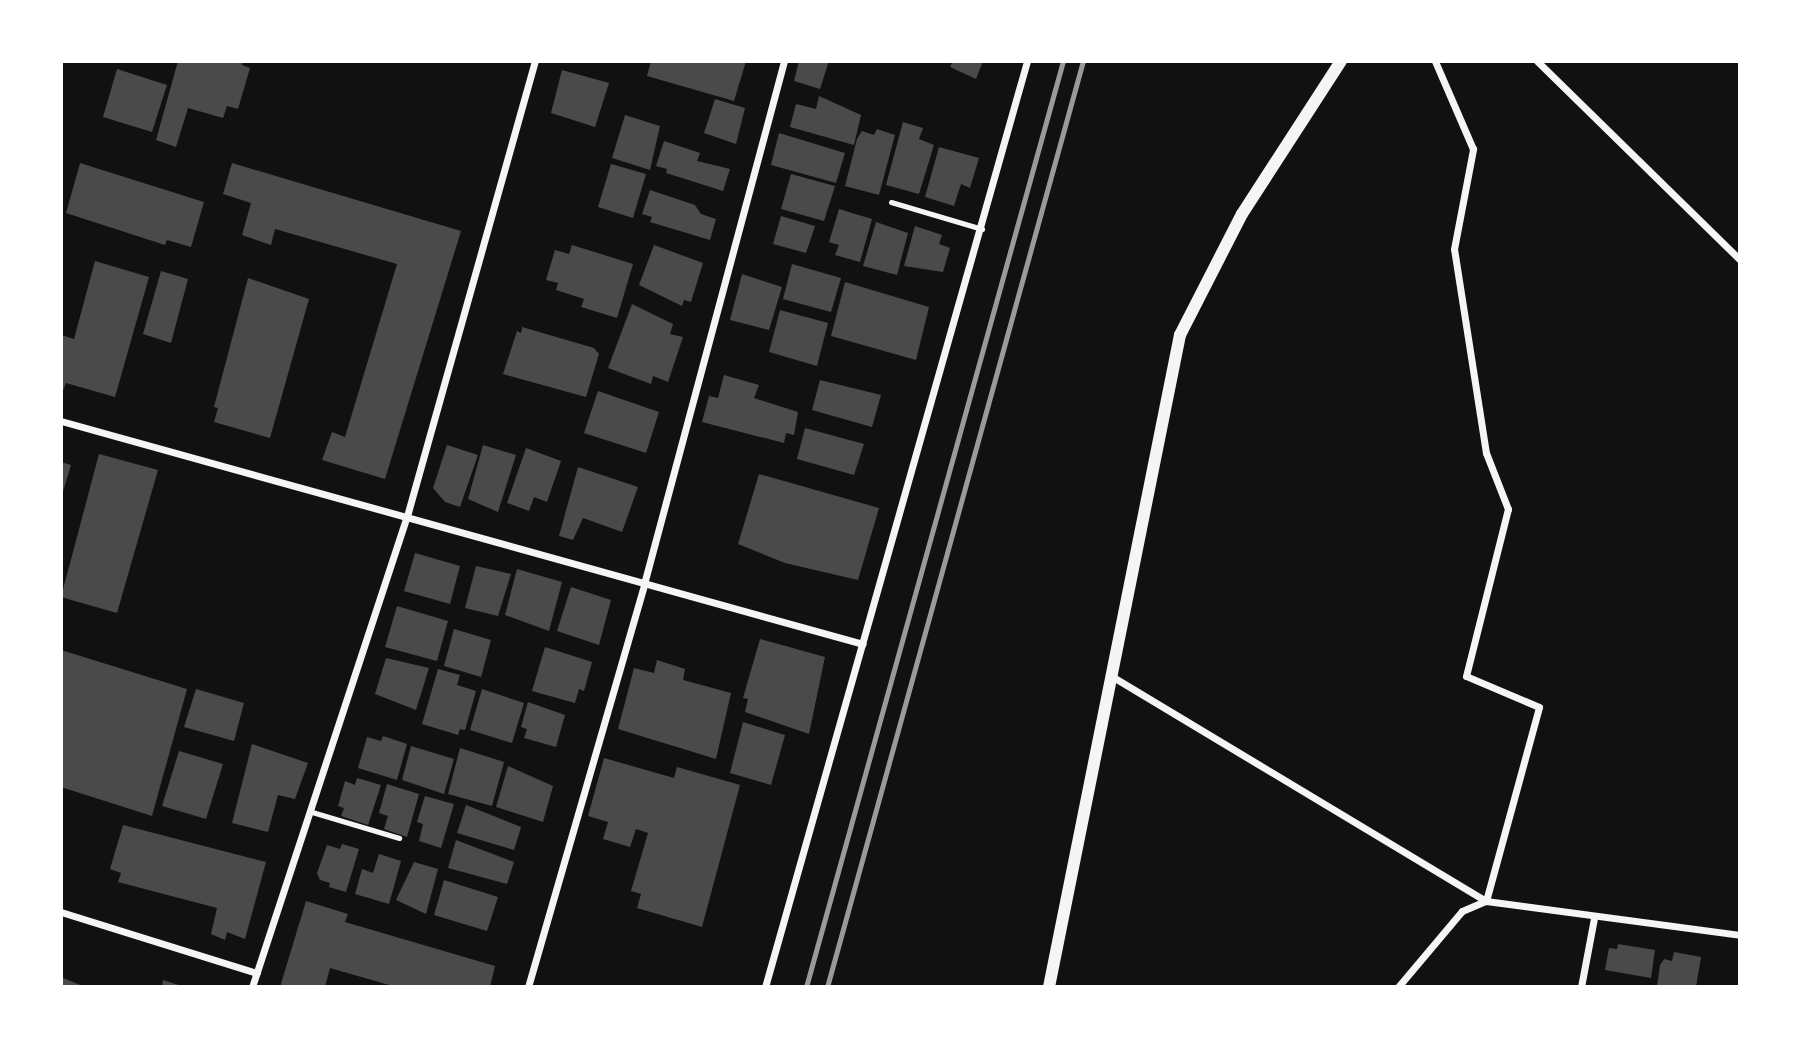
<!DOCTYPE html>
<html>
<head>
<meta charset="utf-8">
<style>
	body { margin:0 }
	#map { position:relative; width:1801px; height:1048px; overflow:hidden; background:#111; font-family:"Exo 2",sans-serif }
	div>[style] { position:absolute }
	.building>* { inset:0; background:#4a4a4a }
	.service>* { height:5px; margin:-2.5px; padding:0 2.5px; transform-origin:2.5px; border-radius:2.5px; background:#f5f5f5 }
	.minor>* { height:7px; margin:-3.5px; padding:0 3.5px; transform-origin:3.5px; border-radius:3.5px; background:#f5f5f5 }
	.tertiary>* { height:12px; margin:-6px; padding:0 6px; transform-origin:6px; border-radius:6px; background:#f5f5f5 }
	.rail>* { height:5px; margin:-2.5px; padding:0 2.5px; transform-origin:2.5px; border-radius:2.5px; background:#9a9a9a }
	span { translate:-50% -50%; white-space:nowrap; text-align:center; line-height:1.15; -webkit-text-stroke:7px #fff; paint-order:stroke }
	.frame { position:absolute; inset:0; border:63px solid #fff; pointer-events:none }
</style>
</head>
<body>
<div id="map">
	<div class="building">
		<div style="clip-path:polygon(178px 61px,243px 61px,242px 65px,250px 68px,238px 109px,227px 106px,223px 118px,188px 108px,176px 147px,156px 140px)"></div>
		<div style="clip-path:polygon(651px 61px,746px 61px,734px 101px,647px 76px)"></div>
		<div style="clip-path:polygon(799px 61px,829px 61px,820px 89px,794px 81px)"></div>
		<div style="clip-path:polygon(953px 61px,983px 61px,976px 79px,950px 67px)"></div>
		<div style="clip-path:polygon(117px 69px,167px 85px,152px 132px,103px 117px)"></div>
		<div style="clip-path:polygon(562px 70px,609px 83px,595px 127px,551px 113px)"></div>
		<div style="clip-path:polygon(819px 96px,861px 115px,854px 145px,790px 127px,796px 104px,816px 109px)"></div>
		<div style="clip-path:polygon(715px 99px,745px 108px,736px 144px,704px 133px)"></div>
		<div style="clip-path:polygon(625px 115px,660px 126px,650px 170px,612px 158px)"></div>
		<div style="clip-path:polygon(903px 122px,923px 128px,919px 139px,934px 145px,919px 194px,886px 185px)"></div>
		<div style="clip-path:polygon(877px 129px,895px 135px,879px 195px,845px 186px,857px 139px,862px 131px,874px 135px)"></div>
		<div style="clip-path:polygon(779px 133px,845px 153px,836px 183px,771px 165px)"></div>
		<div style="clip-path:polygon(664px 141px,700px 153px,697px 161px,730px 169px,723px 191px,666px 173px,667px 169px,656px 166px)"></div>
		<div style="clip-path:polygon(939px 147px,979px 158px,970px 188px,961px 184px,954px 206px,925px 197px)"></div>
		<div style="clip-path:polygon(80px 163px,204px 202px,191px 247px,167px 240px,165px 245px,66px 213px)"></div>
		<div style="clip-path:polygon(232px 163px,461px 231px,385px 479px,322px 460px,332px 432px,345px 437px,397px 264px,275px 229px,271px 245px,242px 235px,251px 203px,223px 194px)"></div>
		<div style="clip-path:polygon(611px 164px,646px 174px,633px 218px,598px 207px)"></div>
		<div style="clip-path:polygon(791px 174px,835px 186px,824px 221px,781px 209px)"></div>
		<div style="clip-path:polygon(650px 190px,695px 205px,701px 214px,716px 219px,710px 240px,650px 222px,652px 217px,642px 214px)"></div>
		<div style="clip-path:polygon(839px 209px,872px 219px,860px 262px,835px 255px,839px 245px,829px 242px)"></div>
		<div style="clip-path:polygon(781px 216px,815px 226px,806px 253px,773px 244px)"></div>
		<div style="clip-path:polygon(876px 222px,908px 233px,897px 275px,863px 266px)"></div>
		<div style="clip-path:polygon(915px 226px,942px 235px,939px 244px,950px 248px,943px 272px,904px 266px)"></div>
		<div style="clip-path:polygon(572px 245px,633px 264px,617px 318px,581px 307px,584px 299px,556px 290px,558px 283px,546px 280px,555px 250px,569px 254px)"></div>
		<div style="clip-path:polygon(654px 245px,703px 263px,691px 302px,684px 300px,682px 306px,639px 285px)"></div>
		<div style="clip-path:polygon(95px 261px,149px 277px,115px 397px,66px 383px,61px 396px,61px 335px,74px 339px)"></div>
		<div style="clip-path:polygon(792px 264px,841px 278px,831px 312px,783px 299px)"></div>
		<div style="clip-path:polygon(161px 271px,188px 279px,171px 343px,143px 334px)"></div>
		<div style="clip-path:polygon(742px 274px,782px 287px,769px 330px,730px 320px)"></div>
		<div style="clip-path:polygon(248px 278px,309px 299px,270px 438px,214px 422px,218px 408px,214px 407px)"></div>
		<div style="clip-path:polygon(845px 282px,929px 307px,916px 360px,831px 336px)"></div>
		<div style="clip-path:polygon(632px 304px,673px 324px,670px 334px,683px 337px,668px 382px,653px 376px,651px 384px,608px 368px)"></div>
		<div style="clip-path:polygon(780px 310px,828px 323px,817px 366px,769px 352px)"></div>
		<div style="clip-path:polygon(522px 327px,594px 348px,599px 354px,586px 397px,503px 374px,517px 331px,521px 333px)"></div>
		<div style="clip-path:polygon(724px 375px,759px 385px,754px 398px,798px 412px,794px 435px,786px 433px,784px 443px,702px 422px,709px 396px,718px 398px)"></div>
		<div style="clip-path:polygon(820px 380px,881px 395px,872px 427px,812px 410px)"></div>
		<div style="clip-path:polygon(598px 391px,659px 412px,646px 453px,584px 433px)"></div>
		<div style="clip-path:polygon(805px 428px,864px 444px,854px 475px,797px 459px)"></div>
		<div style="clip-path:polygon(447px 445px,478px 455px,460px 507px,445px 502px,433px 488px)"></div>
		<div style="clip-path:polygon(483px 445px,516px 455px,498px 512px,468px 499px)"></div>
		<div style="clip-path:polygon(526px 448px,561px 461px,547px 502px,534px 497px,529px 511px,507px 503px)"></div>
		<div style="clip-path:polygon(99px 454px,158px 470px,117px 613px,61px 597px)"></div>
		<div style="clip-path:polygon(61px 462px,71px 465px,62px 495px,61px 495px)"></div>
		<div style="clip-path:polygon(578px 467px,638px 487px,622px 532px,583px 518px,573px 540px,559px 536px)"></div>
		<div style="clip-path:polygon(759px 474px,879px 508px,858px 580px,785px 563px,738px 544px)"></div>
		<div style="clip-path:polygon(415px 553px,460px 566px,450px 604px,404px 591px)"></div>
		<div style="clip-path:polygon(476px 566px,511px 574px,498px 616px,465px 608px)"></div>
		<div style="clip-path:polygon(517px 569px,562px 582px,549px 631px,505px 615px)"></div>
		<div style="clip-path:polygon(571px 587px,611px 600px,599px 645px,557px 631px)"></div>
		<div style="clip-path:polygon(397px 606px,448px 621px,437px 661px,385px 647px)"></div>
		<div style="clip-path:polygon(454px 629px,491px 640px,481px 677px,444px 666px)"></div>
		<div style="clip-path:polygon(760px 639px,825px 657px,809px 734px,745px 712px,748px 699px,743px 698px)"></div>
		<div style="clip-path:polygon(545px 647px,592px 662px,584px 691px,579px 689px,575px 703px,532px 691px)"></div>
		<div style="clip-path:polygon(61px 650px,187px 689px,152px 816px,61px 787px)"></div>
		<div style="clip-path:polygon(386px 658px,429px 668px,416px 710px,375px 694px)"></div>
		<div style="clip-path:polygon(657px 660px,685px 669px,683px 680px,731px 693px,716px 759px,618px 729px,634px 668px,654px 673px)"></div>
		<div style="clip-path:polygon(438px 669px,460px 675px,457px 685px,476px 691px,465px 730px,460px 729px,458px 735px,422px 724px)"></div>
		<div style="clip-path:polygon(196px 689px,244px 703px,234px 741px,184px 727px)"></div>
		<div style="clip-path:polygon(482px 689px,524px 703px,512px 743px,470px 730px)"></div>
		<div style="clip-path:polygon(528px 702px,565px 715px,556px 747px,524px 738px,527px 729px,521px 727px)"></div>
		<div style="clip-path:polygon(743px 722px,785px 735px,771px 785px,730px 773px)"></div>
		<div style="clip-path:polygon(383px 736px,407px 744px,397px 780px,358px 768px,367px 737px,381px 741px)"></div>
		<div style="clip-path:polygon(252px 744px,308px 763px,295px 799px,278px 795px,268px 832px,232px 823px)"></div>
		<div style="clip-path:polygon(411px 746px,454px 759px,444px 794px,402px 780px)"></div>
		<div style="clip-path:polygon(460px 748px,504px 762px,492px 806px,448px 794px)"></div>
		<div style="clip-path:polygon(179px 751px,223px 764px,206px 819px,162px 806px)"></div>
		<div style="clip-path:polygon(604px 758px,674px 778px,677px 767px,740px 785px,702px 927px,637px 908px,641px 894px,631px 891px,648px 833px,636px 829px,630px 847px,603px 839px,608px 822px,588px 816px)"></div>
		<div style="clip-path:polygon(508px 766px,553px 786px,543px 822px,496px 807px)"></div>
		<div style="clip-path:polygon(357px 778px,381px 785px,368px 825px,341px 816px,344px 808px,338px 806px,345px 781px,355px 785px)"></div>
		<div style="clip-path:polygon(387px 784px,419px 794px,407px 837px,384px 829px,388px 816px,379px 813px)"></div>
		<div style="clip-path:polygon(425px 796px,454px 804px,441px 848px,419px 841px,423px 824px,417px 822px)"></div>
		<div style="clip-path:polygon(466px 805px,521px 827px,514px 850px,457px 833px)"></div>
		<div style="clip-path:polygon(123px 825px,266px 862px,245px 939px,227px 932px,225px 940px,211px 934px,217px 908px,118px 882px,121px 873px,110px 869px)"></div>
		<div style="clip-path:polygon(456px 840px,514px 862px,507px 884px,448px 868px)"></div>
		<div style="clip-path:polygon(342px 844px,359px 849px,346px 892px,329px 887px,330px 883px,320px 880px,317px 873px,327px 845px,340px 849px)"></div>
		<div style="clip-path:polygon(379px 854px,401px 861px,389px 904px,355px 894px,362px 869px,373px 873px)"></div>
		<div style="clip-path:polygon(414px 862px,438px 869px,426px 914px,396px 900px)"></div>
		<div style="clip-path:polygon(444px 880px,498px 897px,487px 931px,434px 915px)"></div>
		<div style="clip-path:polygon(306px 901px,348px 914px,345px 922px,495px 966px,490px 987px,396px 987px,330px 968px,325px 987px,280px 987px)"></div>
		<div style="clip-path:polygon(1618px 944px,1655px 950px,1651px 978px,1605px 970px,1609px 948px,1617px 949px)"></div>
		<div style="clip-path:polygon(1674px 952px,1701px 957px,1696px 987px,1657px 986px,1660px 965px,1664px 959px,1672px 961px)"></div>
		<div style="clip-path:polygon(61px 977px,85px 987px,61px 987px)"></div>
		<div style="clip-path:polygon(163px 980px,182px 986px,182px 987px,162px 987px)"></div>
	</div>
	<div class="service">
		<div style="left:891px;top:202px;width:95px;rotate:16.5deg"></div>
		<div style="left:312px;top:812px;width:91px;rotate:16.6deg"></div>
	</div>
	<div class="minor">
		<div style="left:1537px;top:61px;width:284px;rotate:44.4deg"></div>
		<div style="left:61px;top:421px;width:832px;rotate:15.54deg"></div>
		<div style="left:1113px;top:677px;width:435px;rotate:31deg"></div>
		<div style="left:1486px;top:901px;width:201px;rotate:-74.7deg"></div>
		<div style="left:1539px;top:707px;width:79px;rotate:-157deg"></div>
		<div style="left:1466px;top:676px;width:172px;rotate:-75.9deg"></div>
		<div style="left:1508px;top:509px;width:60px;rotate:-111.4deg"></div>
		<div style="left:1486px;top:453px;width:206px;rotate:-98.9deg"></div>
		<div style="left:1454px;top:249px;width:102px;rotate:-79.2deg"></div>
		<div style="left:1473px;top:149px;width:96px;rotate:-113.4deg"></div>
		<div style="left:61px;top:912px;width:205px;rotate:17.3deg"></div>
		<div style="left:252px;top:987px;width:496px;rotate:-71.8deg"></div>
		<div style="left:407px;top:516px;width:473px;rotate:-74.3deg"></div>
		<div style="left:528px;top:987px;width:419px;rotate:-73.9deg"></div>
		<div style="left:644px;top:584px;width:541px;rotate:-75.01deg"></div>
		<div style="left:765px;top:987px;width:962px;rotate:-74.2deg"></div>
		<div style="left:1398px;top:987px;width:99px;rotate:-49.9deg"></div>
		<div style="left:1462px;top:911px;width:26px;rotate:-23deg"></div>
		<div style="left:1486px;top:901px;width:256px;rotate:7.6deg"></div>
		<div style="left:1581px;top:987px;width:70px;rotate:-79.3deg"></div>
	</div>
	<div class="tertiary">
		<div style="left:1049px;top:987px;width:665px;rotate:-78.64deg"></div>
		<div style="left:1180px;top:335px;width:136px;rotate:-62.9deg"></div>
		<div style="left:1242px;top:214px;width:182px;rotate:-57.1deg"></div>
	</div>
	<div class="rail">
		<div style="left:806px;top:987px;width:961px;rotate:-74.49deg"></div>
		<div style="left:827px;top:987px;width:961px;rotate:-74.55deg"></div>
	</div>
	<div class="frame"></div>
</div>
</body>
</html>
